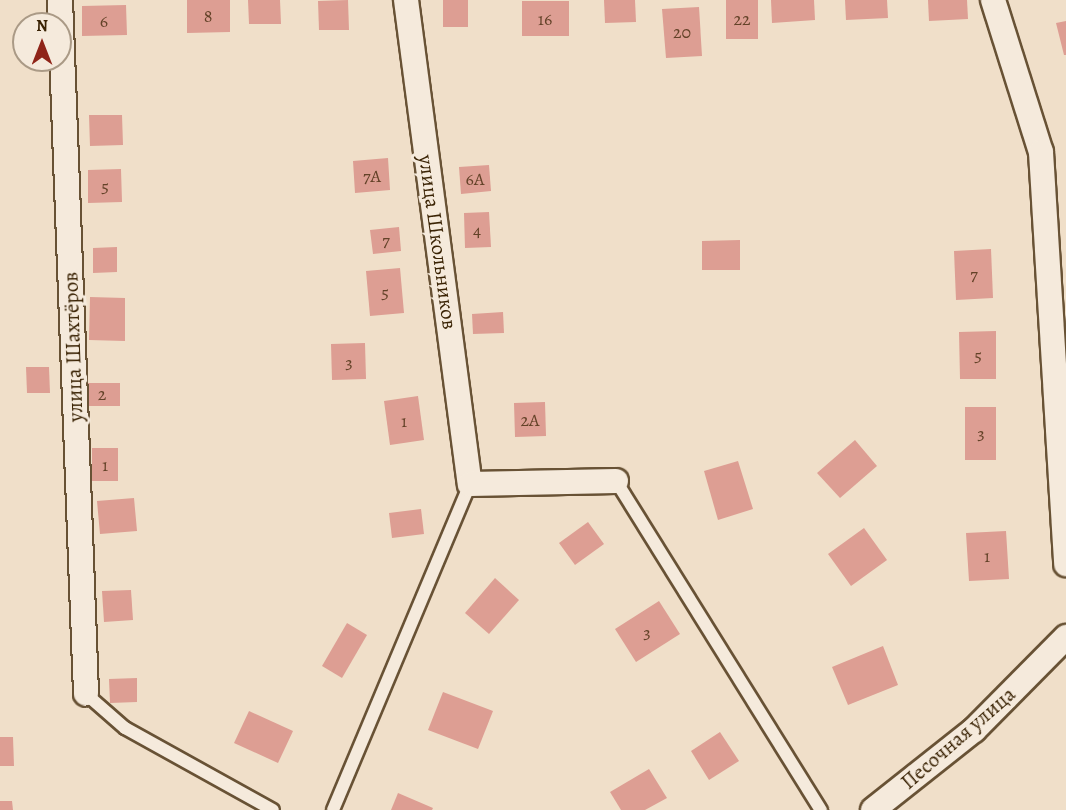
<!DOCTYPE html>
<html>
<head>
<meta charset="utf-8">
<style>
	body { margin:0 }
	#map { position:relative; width:1066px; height:810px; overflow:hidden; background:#f0dfc9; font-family:Alegreya,serif }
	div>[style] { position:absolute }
	.building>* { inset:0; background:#dd9e93 }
	.roads { filter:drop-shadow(2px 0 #685235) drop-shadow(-2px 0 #685235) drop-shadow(0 2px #685235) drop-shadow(0 -2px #685235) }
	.service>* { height:12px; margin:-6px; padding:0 6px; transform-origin:6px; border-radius:6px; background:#f5eadc }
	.minor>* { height:24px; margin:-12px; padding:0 12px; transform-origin:12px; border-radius:12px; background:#f5eadc }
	span { translate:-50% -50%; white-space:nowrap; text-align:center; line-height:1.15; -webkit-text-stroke:6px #f5eadc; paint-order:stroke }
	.number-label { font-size:18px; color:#634228 }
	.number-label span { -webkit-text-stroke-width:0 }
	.street-label { font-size:21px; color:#3a2304 }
	.north { position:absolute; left:12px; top:12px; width:60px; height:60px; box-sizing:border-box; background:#f5eadc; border:2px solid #aa9a86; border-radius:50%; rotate:0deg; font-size:16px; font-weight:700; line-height:24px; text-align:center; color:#3a2304 }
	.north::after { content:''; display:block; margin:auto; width:21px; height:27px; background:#8f2418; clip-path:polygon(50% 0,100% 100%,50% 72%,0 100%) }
</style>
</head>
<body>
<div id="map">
	<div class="building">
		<div style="clip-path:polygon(187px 0,230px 0,230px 32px,187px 33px)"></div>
		<div style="clip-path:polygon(248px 0,280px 0,281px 24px,249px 24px)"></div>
		<div style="clip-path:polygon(348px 0,349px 30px,319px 30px,318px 1px)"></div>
		<div style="clip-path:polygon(443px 0,468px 0,468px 27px,443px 27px)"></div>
		<div style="clip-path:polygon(604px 0,635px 0,636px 22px,605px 23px)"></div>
		<div style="clip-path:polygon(726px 0,758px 0,758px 39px,726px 39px)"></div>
		<div style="clip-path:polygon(771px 0,814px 0,815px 20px,772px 23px)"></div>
		<div style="clip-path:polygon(845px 0,887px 0,888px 18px,846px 20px)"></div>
		<div style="clip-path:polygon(928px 0,967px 0,968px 19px,929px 21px)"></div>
		<div style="clip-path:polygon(522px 1px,569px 1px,569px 36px,522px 36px)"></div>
		<div style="clip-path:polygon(126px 5px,127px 35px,82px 36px,82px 6px)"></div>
		<div style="clip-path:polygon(699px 7px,702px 56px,666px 58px,662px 9px)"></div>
		<div style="clip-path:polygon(1066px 21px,1066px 55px,1064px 55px,1056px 23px)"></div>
		<div style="clip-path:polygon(89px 115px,122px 115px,123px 145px,90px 146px)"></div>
		<div style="clip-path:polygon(388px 158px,390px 190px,355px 193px,353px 161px)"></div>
		<div style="clip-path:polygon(489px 165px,491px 191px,461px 194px,459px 167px)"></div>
		<div style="clip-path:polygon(121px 169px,122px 202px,88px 203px,88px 170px)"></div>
		<div style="clip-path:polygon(489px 212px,491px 247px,465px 248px,464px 213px)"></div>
		<div style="clip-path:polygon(399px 227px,401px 251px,373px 254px,370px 230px)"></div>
		<div style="clip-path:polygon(740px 240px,740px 270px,702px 270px,702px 241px)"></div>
		<div style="clip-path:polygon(117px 247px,117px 272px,93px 273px,93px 248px)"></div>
		<div style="clip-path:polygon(991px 249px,993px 298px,956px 300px,954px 251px)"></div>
		<div style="clip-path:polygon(400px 268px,404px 313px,370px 316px,366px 271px)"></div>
		<div style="clip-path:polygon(90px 297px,125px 298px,125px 341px,89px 340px)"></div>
		<div style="clip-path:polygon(503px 312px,504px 333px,473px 334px,472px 314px)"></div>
		<div style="clip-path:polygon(996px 331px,996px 379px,960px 379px,959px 332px)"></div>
		<div style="clip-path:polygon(365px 343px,366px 379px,332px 380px,331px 344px)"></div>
		<div style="clip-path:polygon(26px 367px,49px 367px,50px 393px,27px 393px)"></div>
		<div style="clip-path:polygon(84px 383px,120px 383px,120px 406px,84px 406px)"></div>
		<div style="clip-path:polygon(418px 396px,424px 440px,390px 445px,384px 401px)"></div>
		<div style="clip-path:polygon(545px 402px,546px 436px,515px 437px,514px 403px)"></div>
		<div style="clip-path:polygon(965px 407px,996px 407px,996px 460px,965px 460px)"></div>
		<div style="clip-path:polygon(855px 440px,877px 466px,840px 498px,817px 473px)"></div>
		<div style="clip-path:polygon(92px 448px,118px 448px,118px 481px,92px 481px)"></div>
		<div style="clip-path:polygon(738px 461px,753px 509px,718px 520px,704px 471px)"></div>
		<div style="clip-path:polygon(134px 498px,137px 531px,100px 534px,97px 501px)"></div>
		<div style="clip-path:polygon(421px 509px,424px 534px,392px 538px,389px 513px)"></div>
		<div style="clip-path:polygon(588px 522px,604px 544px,575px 565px,559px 543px)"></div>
		<div style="clip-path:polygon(864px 528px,887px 560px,851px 586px,828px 554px)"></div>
		<div style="clip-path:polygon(1006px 531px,1009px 579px,969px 581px,966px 533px)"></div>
		<div style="clip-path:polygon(495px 578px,519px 600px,489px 634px,465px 613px)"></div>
		<div style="clip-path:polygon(131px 590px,133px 620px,104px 622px,102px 591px)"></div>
		<div style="clip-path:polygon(659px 601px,680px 634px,636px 662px,615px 629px)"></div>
		<div style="clip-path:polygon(347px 623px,367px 635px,342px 678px,322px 666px)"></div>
		<div style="clip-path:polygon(883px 646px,898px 685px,848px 705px,832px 667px)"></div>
		<div style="clip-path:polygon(137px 678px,137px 702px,110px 703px,109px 679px)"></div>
		<div style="clip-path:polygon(443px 692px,493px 711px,478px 749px,428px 730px)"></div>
		<div style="clip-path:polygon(249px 711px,293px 731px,278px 763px,234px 743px)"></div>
		<div style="clip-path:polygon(720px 732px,739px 761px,709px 780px,691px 751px)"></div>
		<div style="clip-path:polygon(0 737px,13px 737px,14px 766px,0 766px)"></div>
		<div style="clip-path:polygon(649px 769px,667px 798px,645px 810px,621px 810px,610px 792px)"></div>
		<div style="clip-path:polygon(398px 793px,433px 808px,432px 810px,391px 810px)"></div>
		<div style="clip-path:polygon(0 801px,12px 801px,13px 810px,0 810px)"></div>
	</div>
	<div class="roads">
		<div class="service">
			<div style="left:616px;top:481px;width:388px;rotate:58.1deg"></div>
			<div style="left:86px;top:694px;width:52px;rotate:41.1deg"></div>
			<div style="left:125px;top:728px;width:169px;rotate:29deg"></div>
			<div style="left:333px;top:810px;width:354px;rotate:-67.2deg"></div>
		</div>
		<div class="minor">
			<div style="left:60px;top:0;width:694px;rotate:87.85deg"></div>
			<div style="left:406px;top:0;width:488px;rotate:82.5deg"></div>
			<div style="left:470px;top:484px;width:146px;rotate:-1.2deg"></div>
			<div style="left:993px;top:0;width:159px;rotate:72.5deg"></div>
			<div style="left:1041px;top:152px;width:413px;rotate:86.5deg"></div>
			<div style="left:873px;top:810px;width:129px;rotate:-38.4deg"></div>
			<div style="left:974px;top:730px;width:131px;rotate:-45.3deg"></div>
		</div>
	</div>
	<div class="number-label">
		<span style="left:208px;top:16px">8</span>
		<span style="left:545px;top:19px">16</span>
		<span style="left:742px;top:19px">22</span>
		<span style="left:104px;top:21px">6</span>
		<span style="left:682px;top:32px">20</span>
		<span style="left:372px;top:176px">7А</span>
		<span style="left:475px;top:179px">6А</span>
		<span style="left:105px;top:186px">5</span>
		<span style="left:477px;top:230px">4</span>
		<span style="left:386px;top:240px">7</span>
		<span style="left:974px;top:274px">7</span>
		<span style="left:385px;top:292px">5</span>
		<span style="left:978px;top:355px">5</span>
		<span style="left:349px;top:362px">3</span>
		<span style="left:102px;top:394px">2</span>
		<span style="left:530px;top:420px">2А</span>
		<span style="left:404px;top:421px">1</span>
		<span style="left:981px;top:433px">3</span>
		<span style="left:105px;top:465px">1</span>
		<span style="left:987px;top:556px">1</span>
		<span style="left:647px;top:632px">3</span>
	</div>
	<div class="street-label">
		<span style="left:438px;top:242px;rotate:82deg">улица Школьников</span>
		<span style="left:73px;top:347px;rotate:-92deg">улица Шахтёров</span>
		<span style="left:958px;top:738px;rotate:-41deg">Песочная улица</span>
	</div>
	<div class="north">N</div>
</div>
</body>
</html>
